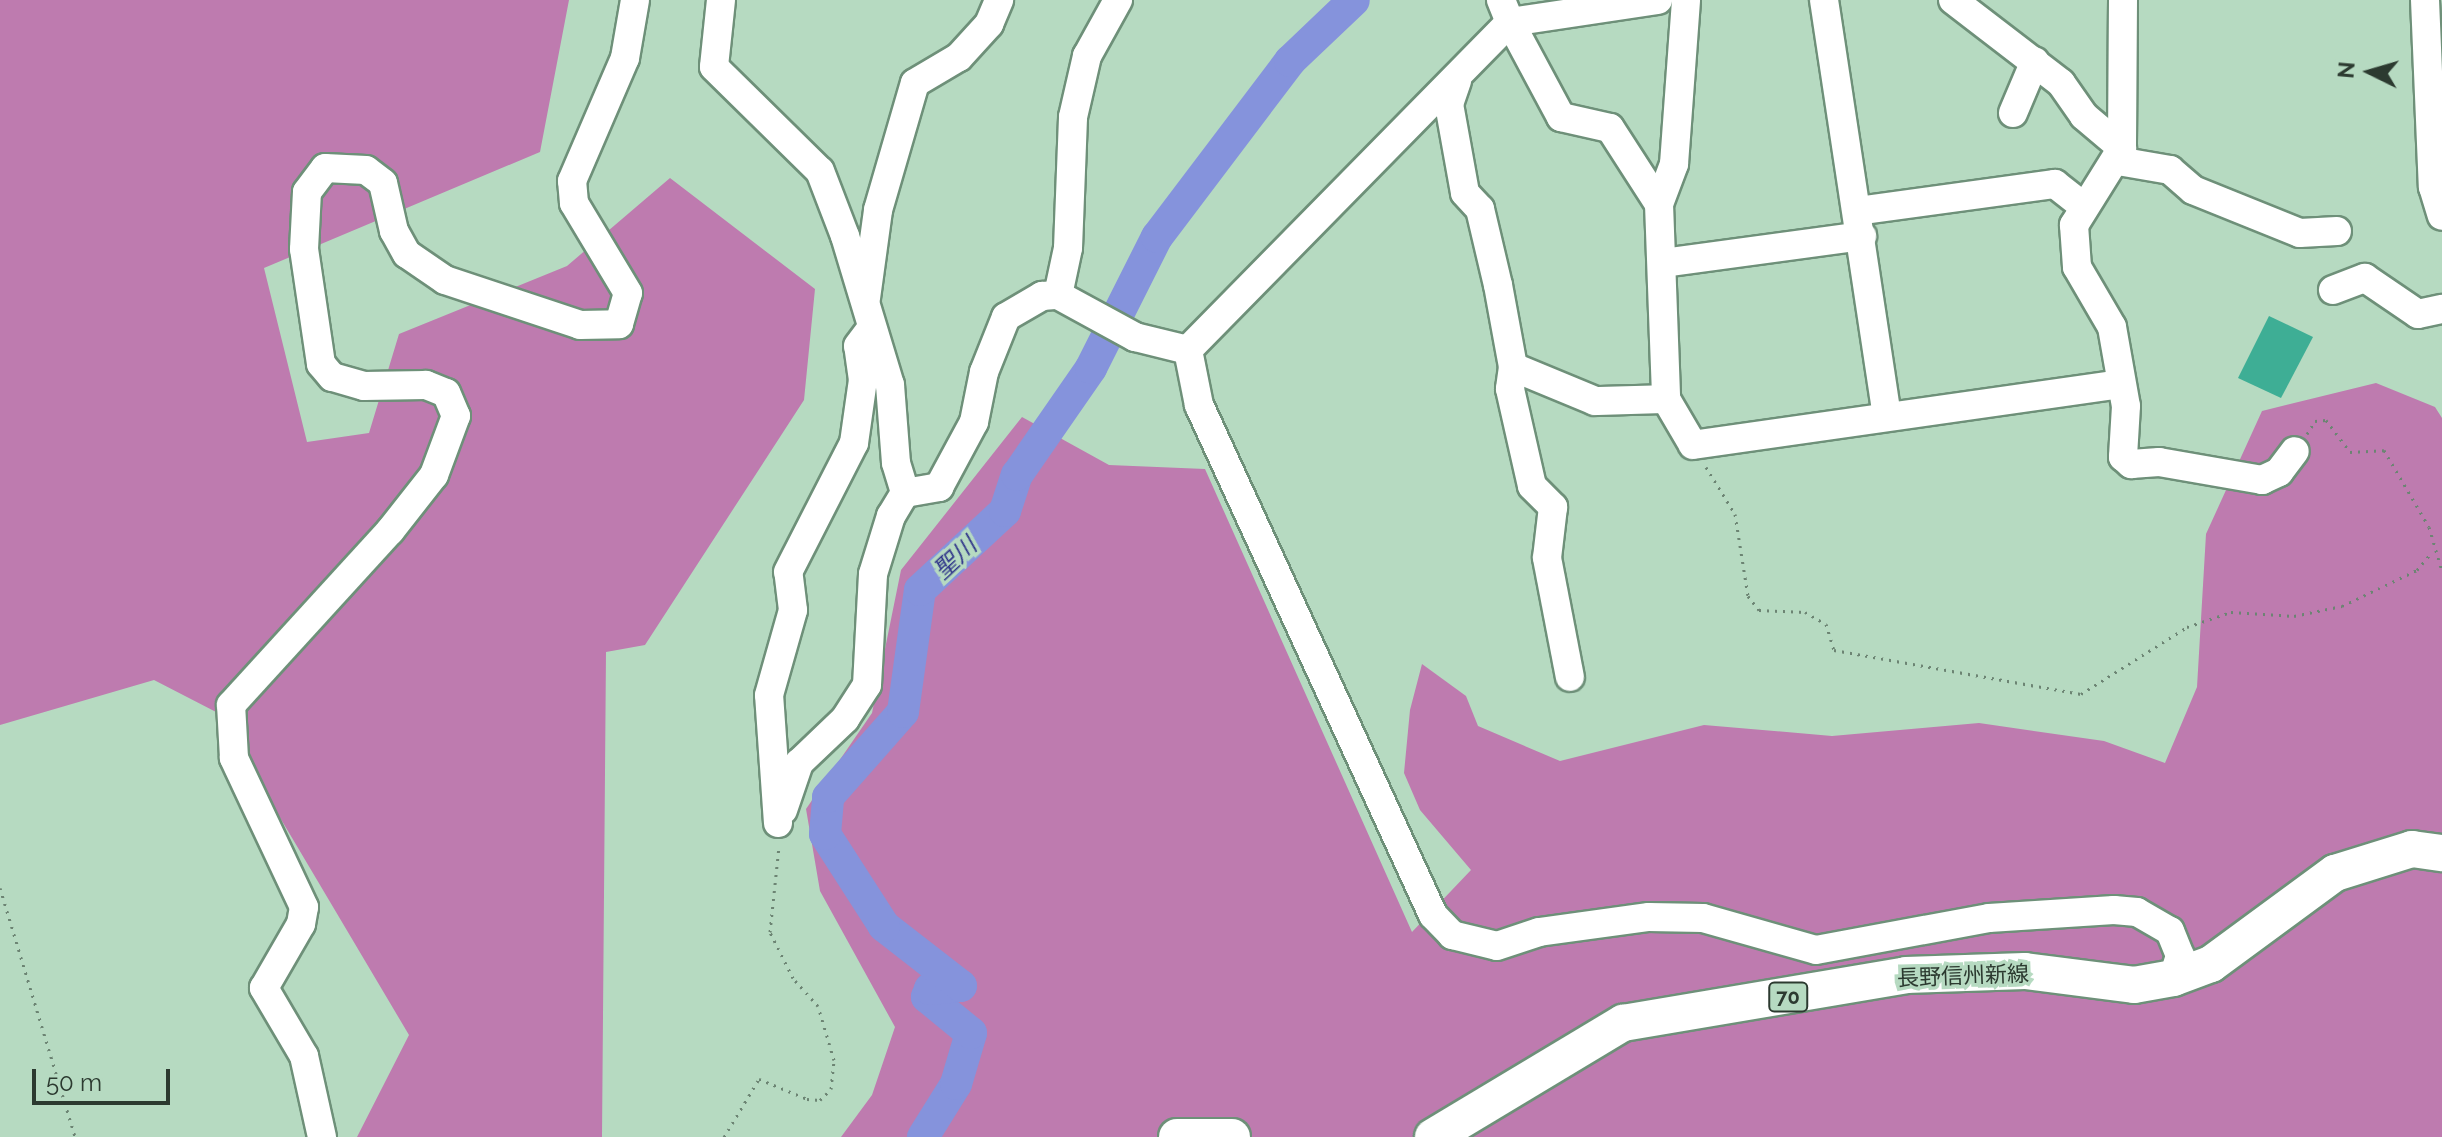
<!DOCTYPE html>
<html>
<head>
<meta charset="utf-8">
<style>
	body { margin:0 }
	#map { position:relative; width:2442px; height:1137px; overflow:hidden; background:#b6dac1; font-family:Raleway,"Noto Sans JP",sans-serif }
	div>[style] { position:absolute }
	.forest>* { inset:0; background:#be7baf }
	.river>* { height:32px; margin:-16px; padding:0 16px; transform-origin:16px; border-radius:16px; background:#8593dc }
	.building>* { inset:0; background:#3eae95 }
	.path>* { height:3px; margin-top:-1.5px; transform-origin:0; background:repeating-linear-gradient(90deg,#6c8473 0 2px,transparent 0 8px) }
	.roads { filter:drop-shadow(2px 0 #6e9079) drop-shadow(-2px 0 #6e9079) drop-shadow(0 2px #6e9079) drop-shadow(0 -2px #6e9079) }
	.minor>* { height:28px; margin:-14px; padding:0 14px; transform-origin:14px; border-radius:14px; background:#fff }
	.major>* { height:36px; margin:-18px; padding:0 18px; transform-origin:18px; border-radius:18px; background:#fff }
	span { translate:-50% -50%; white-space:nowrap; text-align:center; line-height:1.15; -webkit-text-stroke:7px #b6dac1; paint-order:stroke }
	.shield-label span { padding:2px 6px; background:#b6dac1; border:2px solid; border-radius:6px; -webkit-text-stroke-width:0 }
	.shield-label { font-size:20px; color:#2c3a30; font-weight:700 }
	.street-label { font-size:22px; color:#2c3a30 }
	.water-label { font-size:24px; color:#30368a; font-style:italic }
	.north { position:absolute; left:2330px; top:32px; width:80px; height:80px; -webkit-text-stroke:6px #b6dac1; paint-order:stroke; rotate:275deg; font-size:22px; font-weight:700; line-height:32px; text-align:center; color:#2c3a30 }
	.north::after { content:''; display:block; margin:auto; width:28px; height:36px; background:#2c3a30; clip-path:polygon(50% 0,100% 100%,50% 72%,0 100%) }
	.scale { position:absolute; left:32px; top:1069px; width:138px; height:36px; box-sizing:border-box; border:4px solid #2c3a30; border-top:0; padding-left:10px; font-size:24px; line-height:28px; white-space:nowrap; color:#2c3a30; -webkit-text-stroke:6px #b6dac1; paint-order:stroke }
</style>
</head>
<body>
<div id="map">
	<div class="forest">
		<div style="clip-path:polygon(0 0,569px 0,540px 152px,264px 268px,307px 442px,369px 433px,399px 334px,567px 266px,670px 178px,815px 289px,804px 400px,645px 645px,606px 652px,602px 1137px,357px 1137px,409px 1035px,218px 713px,154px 680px,0 725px)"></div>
		<div style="clip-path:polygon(2376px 383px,2435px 407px,2442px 418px,2442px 1137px,841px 1137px,872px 1095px,895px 1027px,820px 891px,806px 809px,872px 713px,901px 570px,1022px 417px,1109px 465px,1205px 469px,1412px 932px,1471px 870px,1420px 810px,1404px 773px,1410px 710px,1422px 664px,1466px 696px,1478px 726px,1560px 761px,1704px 725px,1832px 736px,1979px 723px,2104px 741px,2165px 763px,2197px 687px,2206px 534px,2262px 411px)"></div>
	</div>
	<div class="river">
		<div style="left:923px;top:1137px;width:62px;rotate:-58.1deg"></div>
		<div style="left:956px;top:1084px;width:53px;rotate:-73.6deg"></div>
		<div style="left:971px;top:1033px;width:57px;rotate:-140.7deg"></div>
		<div style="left:927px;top:997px;width:9px;rotate:-69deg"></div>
		<div style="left:930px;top:989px;width:31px;rotate:-6deg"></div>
		<div style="left:961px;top:986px;width:98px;rotate:-142.1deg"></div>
		<div style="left:884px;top:926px;width:109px;rotate:-122.7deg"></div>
		<div style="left:825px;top:834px;width:37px;rotate:-85deg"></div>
		<div style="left:828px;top:797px;width:113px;rotate:-48.6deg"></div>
		<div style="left:903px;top:712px;width:123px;rotate:-82.1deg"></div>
		<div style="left:920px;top:590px;width:116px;rotate:-42.9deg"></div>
		<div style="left:1005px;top:511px;width:38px;rotate:-72deg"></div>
		<div style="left:1017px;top:475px;width:130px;rotate:-55.3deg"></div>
		<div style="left:1091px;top:368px;width:147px;rotate:-63.3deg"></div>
		<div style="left:1157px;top:237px;width:221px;rotate:-52.9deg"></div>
		<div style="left:1290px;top:61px;width:88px;rotate:-43.6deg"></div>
	</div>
	<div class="building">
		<div style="clip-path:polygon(2269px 316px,2313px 337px,2281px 398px,2238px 378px)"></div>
	</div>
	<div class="path">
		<div style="left:2307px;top:434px;width:15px;rotate:-58deg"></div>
		<div style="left:2315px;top:421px;width:11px;rotate:-5deg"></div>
		<div style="left:2326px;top:420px;width:40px;rotate:53deg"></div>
		<div style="left:2350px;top:452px;width:34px;rotate:-3deg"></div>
		<div style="left:2384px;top:450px;width:89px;rotate:59.7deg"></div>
		<div style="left:2429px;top:527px;width:46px;rotate:73.5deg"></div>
		<div style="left:1706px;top:467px;width:55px;rotate:58.3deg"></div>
		<div style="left:1735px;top:514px;width:83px;rotate:81deg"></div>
		<div style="left:1748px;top:596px;width:18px;rotate:52deg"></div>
		<div style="left:1759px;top:610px;width:46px;rotate:2.5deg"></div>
		<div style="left:1805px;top:612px;width:24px;rotate:30deg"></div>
		<div style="left:1826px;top:624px;width:27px;rotate:73deg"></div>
		<div style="left:1834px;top:650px;width:251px;rotate:10.1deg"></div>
		<div style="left:2081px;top:694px;width:125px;rotate:-32.3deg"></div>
		<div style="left:2187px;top:627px;width:46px;rotate:-18.8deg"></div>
		<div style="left:2231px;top:612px;width:63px;rotate:3.6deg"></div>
		<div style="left:2294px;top:616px;width:49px;rotate:-11.8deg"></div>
		<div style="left:2342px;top:606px;width:83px;rotate:-25.6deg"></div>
		<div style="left:2417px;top:570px;width:23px;rotate:-50deg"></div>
		<div style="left:0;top:888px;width:260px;rotate:73.2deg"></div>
		<div style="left:724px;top:1137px;width:68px;rotate:-58.9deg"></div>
		<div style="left:759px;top:1079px;width:52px;rotate:22.6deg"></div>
		<div style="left:807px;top:1099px;width:13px;rotate:4deg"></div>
		<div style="left:820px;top:1100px;width:16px;rotate:-45deg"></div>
		<div style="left:831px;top:1089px;width:29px;rotate:-84deg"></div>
		<div style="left:834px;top:1060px;width:56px;rotate:-106.5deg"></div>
		<div style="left:818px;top:1006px;width:38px;rotate:-132deg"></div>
		<div style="left:793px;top:978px;width:51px;rotate:-116.6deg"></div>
		<div style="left:770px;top:932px;width:86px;rotate:-84deg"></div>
	</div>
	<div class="roads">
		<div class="minor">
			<div style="left:721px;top:0;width:67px;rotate:96deg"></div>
			<div style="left:714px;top:67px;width:148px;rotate:44.5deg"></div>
			<div style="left:820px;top:171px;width:70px;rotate:69deg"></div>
			<div style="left:845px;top:236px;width:156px;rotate:73.2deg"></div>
			<div style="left:890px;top:385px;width:78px;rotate:85.6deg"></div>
			<div style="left:896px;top:463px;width:31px;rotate:73deg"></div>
			<div style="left:905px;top:493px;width:35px;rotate:-10deg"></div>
			<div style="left:939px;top:487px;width:74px;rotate:-61.7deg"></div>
			<div style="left:974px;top:422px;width:51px;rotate:-78.7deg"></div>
			<div style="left:984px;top:372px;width:59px;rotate:-68.2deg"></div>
			<div style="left:1006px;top:317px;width:42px;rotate:-30.3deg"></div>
			<div style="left:1042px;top:296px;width:16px;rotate:-4deg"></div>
			<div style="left:1058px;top:295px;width:88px;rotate:28.6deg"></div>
			<div style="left:1135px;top:337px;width:55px;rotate:13.8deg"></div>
			<div style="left:1501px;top:0;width:24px;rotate:68deg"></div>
			<div style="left:1510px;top:22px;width:460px;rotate:134.5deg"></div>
			<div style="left:1188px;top:350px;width:56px;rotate:78.7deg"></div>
			<div style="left:1199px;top:405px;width:561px;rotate:65.35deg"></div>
			<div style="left:1433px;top:915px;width:28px;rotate:46deg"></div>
			<div style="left:1452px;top:935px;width:46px;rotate:13.7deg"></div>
			<div style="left:1497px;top:946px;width:44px;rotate:-18.4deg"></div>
			<div style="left:1539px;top:932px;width:111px;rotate:-7.8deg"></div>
			<div style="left:1649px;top:917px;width:54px;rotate:1.1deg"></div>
			<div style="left:1703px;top:918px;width:117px;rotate:15.8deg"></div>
			<div style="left:1816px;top:950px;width:176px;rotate:-10.5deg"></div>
			<div style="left:1989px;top:918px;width:125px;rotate:-3.7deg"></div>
			<div style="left:2114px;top:910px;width:23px;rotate:5deg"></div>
			<div style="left:2137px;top:912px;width:38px;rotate:30deg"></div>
			<div style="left:2170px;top:931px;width:27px;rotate:68deg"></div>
			<div style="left:2180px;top:956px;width:23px;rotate:108deg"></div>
			<div style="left:1658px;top:0;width:150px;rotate:171.5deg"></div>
			<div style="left:1510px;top:22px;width:108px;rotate:61.8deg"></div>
			<div style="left:1561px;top:117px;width:50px;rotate:12.7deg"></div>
			<div style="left:1610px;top:128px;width:90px;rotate:57.2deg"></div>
			<div style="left:1659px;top:204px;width:195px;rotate:87.9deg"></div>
			<div style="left:1666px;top:399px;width:53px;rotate:59.6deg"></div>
			<div style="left:1693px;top:445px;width:428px;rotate:-8.1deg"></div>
			<div style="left:1824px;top:0;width:420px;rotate:81.4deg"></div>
			<div style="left:1953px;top:0;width:136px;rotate:37.5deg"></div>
			<div style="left:2061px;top:83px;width:40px;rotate:55.1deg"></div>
			<div style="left:2084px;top:116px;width:50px;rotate:40.1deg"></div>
			<div style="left:2123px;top:0;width:148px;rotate:90.4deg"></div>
			<div style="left:2122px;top:148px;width:91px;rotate:121.9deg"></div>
			<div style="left:2074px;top:225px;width:42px;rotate:85.9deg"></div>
			<div style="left:2077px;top:267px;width:69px;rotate:59.7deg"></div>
			<div style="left:2112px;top:327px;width:80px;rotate:80deg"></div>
			<div style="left:2126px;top:406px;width:51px;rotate:93.4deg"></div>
			<div style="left:2123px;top:457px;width:11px;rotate:41deg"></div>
			<div style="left:2131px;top:464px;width:28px;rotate:-4deg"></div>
			<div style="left:2159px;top:462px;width:105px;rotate:9.9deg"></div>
			<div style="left:2262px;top:480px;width:19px;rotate:-25deg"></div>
			<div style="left:2279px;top:472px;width:26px;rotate:-53deg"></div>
			<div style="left:2425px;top:0;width:187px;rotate:87.6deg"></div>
			<div style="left:2433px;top:187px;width:30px;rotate:73deg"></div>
			<div style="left:1457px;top:81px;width:24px;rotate:109deg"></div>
			<div style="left:1449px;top:104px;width:90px;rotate:79.8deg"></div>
			<div style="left:1465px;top:193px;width:22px;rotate:47deg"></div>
			<div style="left:1480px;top:209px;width:78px;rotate:76.7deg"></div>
			<div style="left:1498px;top:285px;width:83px;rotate:79.6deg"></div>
			<div style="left:1513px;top:367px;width:22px;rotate:98deg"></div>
			<div style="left:1510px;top:389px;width:99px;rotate:77.2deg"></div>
			<div style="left:1532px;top:486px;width:30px;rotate:45deg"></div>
			<div style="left:1553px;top:507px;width:51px;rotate:96.7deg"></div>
			<div style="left:1547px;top:558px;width:121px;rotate:79.1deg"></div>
			<div style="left:2013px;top:113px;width:56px;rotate:-67.1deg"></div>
			<div style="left:2118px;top:161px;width:53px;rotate:9.8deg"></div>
			<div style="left:2170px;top:170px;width:30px;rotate:41deg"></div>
			<div style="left:2193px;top:190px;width:115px;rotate:21.9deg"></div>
			<div style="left:2300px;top:233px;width:37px;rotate:-3deg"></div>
			<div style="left:1659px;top:204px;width:43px;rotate:-69.4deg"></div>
			<div style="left:1674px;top:164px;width:164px;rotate:-85.8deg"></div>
			<div style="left:1857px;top:211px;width:200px;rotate:-7.8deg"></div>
			<div style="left:2055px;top:184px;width:34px;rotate:38deg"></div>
			<div style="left:1663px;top:263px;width:201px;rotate:-7.7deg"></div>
			<div style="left:2333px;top:290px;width:34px;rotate:-21deg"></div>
			<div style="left:2365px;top:278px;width:64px;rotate:34.2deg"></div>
			<div style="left:2418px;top:314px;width:25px;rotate:-12deg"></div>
			<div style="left:1058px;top:295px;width:48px;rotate:-78deg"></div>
			<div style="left:1068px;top:248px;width:131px;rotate:-87.8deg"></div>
			<div style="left:1073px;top:117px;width:63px;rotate:-77.1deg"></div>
			<div style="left:1087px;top:56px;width:64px;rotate:-61deg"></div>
			<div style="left:866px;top:298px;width:89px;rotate:-82.2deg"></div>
			<div style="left:878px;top:210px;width:132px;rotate:-73.8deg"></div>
			<div style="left:915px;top:83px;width:51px;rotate:-30.6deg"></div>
			<div style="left:959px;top:57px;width:45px;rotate:-47.7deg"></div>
			<div style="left:989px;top:24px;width:26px;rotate:-67deg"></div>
			<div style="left:1513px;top:367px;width:89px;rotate:22.5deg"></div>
			<div style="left:1595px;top:401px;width:71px;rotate:-1.6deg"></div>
			<div style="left:783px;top:810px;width:50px;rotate:-71.2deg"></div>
			<div style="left:799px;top:763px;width:64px;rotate:-43.7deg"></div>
			<div style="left:845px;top:719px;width:40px;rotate:-57.1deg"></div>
			<div style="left:867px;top:685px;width:111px;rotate:-86.9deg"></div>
			<div style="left:873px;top:574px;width:61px;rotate:-72.8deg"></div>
			<div style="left:891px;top:516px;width:27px;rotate:-59deg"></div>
			<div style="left:778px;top:823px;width:128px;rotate:-94deg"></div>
			<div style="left:769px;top:695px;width:88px;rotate:-74.2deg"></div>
			<div style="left:793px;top:610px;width:38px;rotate:-97deg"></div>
			<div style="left:788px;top:572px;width:145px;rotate:-62.9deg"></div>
			<div style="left:854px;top:443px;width:64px;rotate:-81.9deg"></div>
			<div style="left:863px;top:380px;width:34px;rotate:-98deg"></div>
			<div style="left:858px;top:346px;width:20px;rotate:-53deg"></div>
			<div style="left:322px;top:1137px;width:83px;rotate:-102.5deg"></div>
			<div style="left:304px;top:1056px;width:79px;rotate:-120.5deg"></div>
			<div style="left:264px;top:988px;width:74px;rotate:-60deg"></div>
			<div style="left:301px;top:924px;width:17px;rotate:-80deg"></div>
			<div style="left:304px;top:907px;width:165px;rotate:-115.2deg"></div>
			<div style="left:234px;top:758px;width:53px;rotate:-93.2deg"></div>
			<div style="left:231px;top:705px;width:236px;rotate:-47.6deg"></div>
			<div style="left:390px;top:531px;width:71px;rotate:-51.8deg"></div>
			<div style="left:434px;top:475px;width:63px;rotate:-69.6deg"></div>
			<div style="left:456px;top:416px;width:25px;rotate:-113deg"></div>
			<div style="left:446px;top:393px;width:22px;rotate:-158deg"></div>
			<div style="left:426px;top:385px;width:62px;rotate:179.1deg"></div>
			<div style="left:364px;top:386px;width:33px;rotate:-164deg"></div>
			<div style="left:332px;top:377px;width:17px;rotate:-130deg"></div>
			<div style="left:321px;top:364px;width:116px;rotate:-98.4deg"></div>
			<div style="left:304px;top:249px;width:57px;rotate:-87deg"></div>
			<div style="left:307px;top:192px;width:30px;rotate:-53deg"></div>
			<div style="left:325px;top:168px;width:41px;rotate:2.8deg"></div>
			<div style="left:366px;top:170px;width:21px;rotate:37deg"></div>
			<div style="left:383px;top:183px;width:49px;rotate:77.1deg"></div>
			<div style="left:394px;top:231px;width:26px;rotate:61deg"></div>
			<div style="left:407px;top:254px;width:46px;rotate:34.4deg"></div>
			<div style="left:445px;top:280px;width:142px;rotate:18.4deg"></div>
			<div style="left:580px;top:325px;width:39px;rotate:-1deg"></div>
			<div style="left:619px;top:324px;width:32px;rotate:-74deg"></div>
			<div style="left:628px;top:293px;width:105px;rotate:-121deg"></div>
			<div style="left:574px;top:203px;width:22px;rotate:-95deg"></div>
			<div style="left:572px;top:181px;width:134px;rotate:-66.7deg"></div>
			<div style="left:625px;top:58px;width:59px;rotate:-80.2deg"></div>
		</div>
		<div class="major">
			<div style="left:1177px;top:1137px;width:55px"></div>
			<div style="left:1433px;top:1137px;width:222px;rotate:-31deg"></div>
			<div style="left:1623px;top:1023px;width:287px;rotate:-9.6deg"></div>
			<div style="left:1906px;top:975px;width:119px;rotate:-1.9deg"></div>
			<div style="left:2025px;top:971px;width:110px;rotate:7.3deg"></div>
			<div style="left:2134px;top:985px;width:40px;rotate:-10deg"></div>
			<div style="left:2173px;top:978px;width:40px;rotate:-20.2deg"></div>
			<div style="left:2211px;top:964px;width:154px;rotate:-36.3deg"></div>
			<div style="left:2335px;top:873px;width:81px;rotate:-17.3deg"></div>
			<div style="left:2412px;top:849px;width:30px;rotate:8deg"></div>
		</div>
	</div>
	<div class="shield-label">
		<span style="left:1788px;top:997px">70</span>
	</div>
	<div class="street-label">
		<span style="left:1963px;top:976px;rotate:-2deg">長野信州新線</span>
	</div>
	<div class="water-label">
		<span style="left:955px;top:558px;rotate:-43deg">聖川</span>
	</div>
	<div class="north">N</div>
	<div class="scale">50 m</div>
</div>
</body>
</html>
